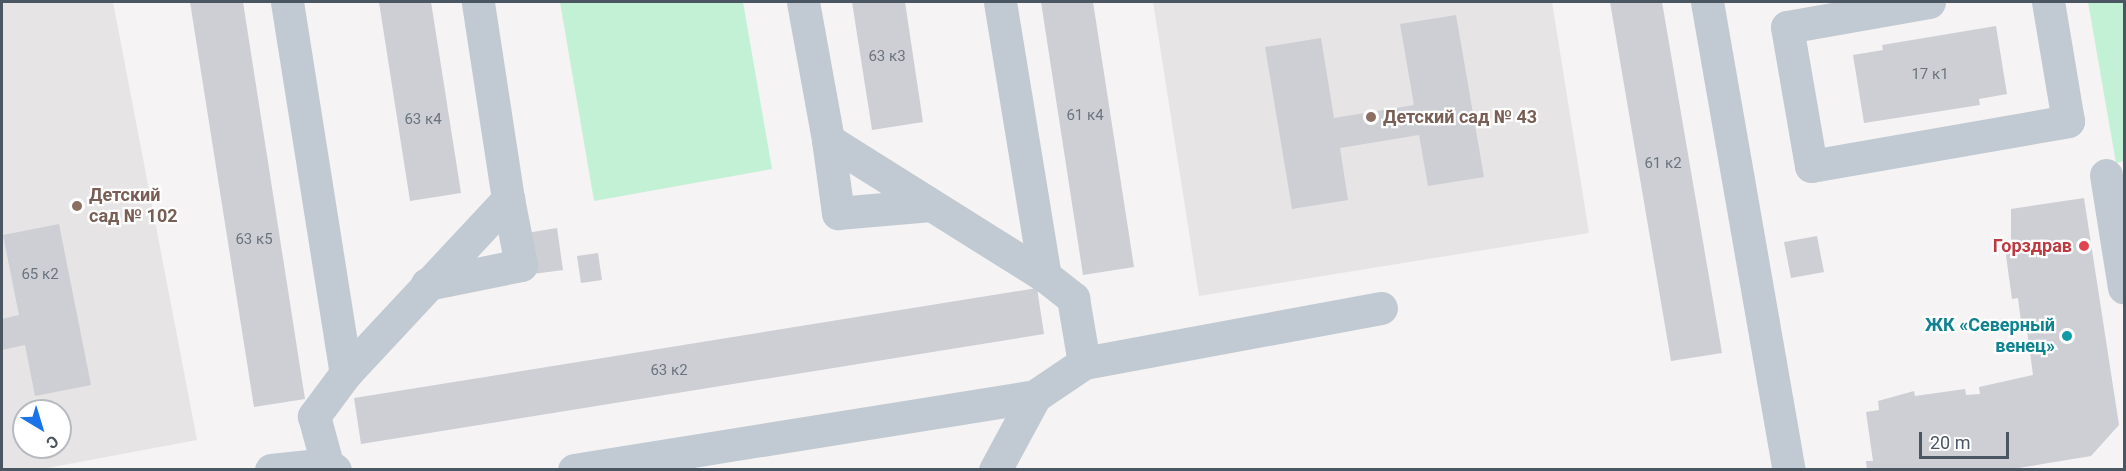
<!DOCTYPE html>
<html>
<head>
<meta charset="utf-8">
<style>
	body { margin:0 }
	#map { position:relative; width:2126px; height:471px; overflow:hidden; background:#f5f3f3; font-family:Roboto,sans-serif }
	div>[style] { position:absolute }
	.education>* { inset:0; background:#e6e4e5 }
	.green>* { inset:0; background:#c3f1d5 }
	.building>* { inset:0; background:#cdcfd5 }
	.minor>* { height:33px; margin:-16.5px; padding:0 16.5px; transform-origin:16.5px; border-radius:16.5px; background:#c1cad2 }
	.dots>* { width:16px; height:16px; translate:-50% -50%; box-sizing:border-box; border:3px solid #fff; border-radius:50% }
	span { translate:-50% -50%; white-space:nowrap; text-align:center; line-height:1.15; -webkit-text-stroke:4.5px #fff; paint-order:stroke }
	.number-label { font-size:15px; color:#6b747e }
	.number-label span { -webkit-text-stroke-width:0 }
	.education-label { font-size:18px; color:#785e54; font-weight:700 }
	.left { translate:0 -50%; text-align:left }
	.health-label { font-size:18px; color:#be3a42; font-weight:700 }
	.right { translate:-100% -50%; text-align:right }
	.culture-label { font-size:18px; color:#0d838f; font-weight:700 }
	.frame { position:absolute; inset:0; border:3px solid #4a5661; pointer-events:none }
	.north { position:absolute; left:12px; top:399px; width:60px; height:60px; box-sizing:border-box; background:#fff; border:2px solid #b7bbc0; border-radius:50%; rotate:142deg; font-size:16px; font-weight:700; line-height:24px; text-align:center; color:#4a5661 }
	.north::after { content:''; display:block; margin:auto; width:21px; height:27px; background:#1a73e8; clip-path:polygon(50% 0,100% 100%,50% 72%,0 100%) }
	.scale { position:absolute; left:1919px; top:432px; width:90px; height:27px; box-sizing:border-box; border:3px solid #4a5661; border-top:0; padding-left:8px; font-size:18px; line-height:21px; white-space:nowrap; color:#4a5661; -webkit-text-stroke:4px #fff; paint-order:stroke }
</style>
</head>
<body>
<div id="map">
	<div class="education">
		<div style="clip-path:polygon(evenodd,2px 2px,113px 2px,197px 440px,42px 469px,2px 469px,2px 2px,24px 411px,60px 411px,60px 447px,24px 447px,24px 411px)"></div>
		<div style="clip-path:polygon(1153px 2px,1552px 2px,1589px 233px,1199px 296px)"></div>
	</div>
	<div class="green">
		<div style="clip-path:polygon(560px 2px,743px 2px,772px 169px,594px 201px)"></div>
		<div style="clip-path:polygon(2088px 2px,2124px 2px,2124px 161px,2116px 163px)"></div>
	</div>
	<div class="building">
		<div style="clip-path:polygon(190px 2px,243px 2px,305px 399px,254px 407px)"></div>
		<div style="clip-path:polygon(379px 2px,431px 2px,461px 193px,410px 201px)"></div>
		<div style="clip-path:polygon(852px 2px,905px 2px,923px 122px,872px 130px)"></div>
		<div style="clip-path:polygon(1041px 2px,1093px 2px,1134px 267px,1083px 275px)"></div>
		<div style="clip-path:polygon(1610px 2px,1662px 2px,1722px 353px,1671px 361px)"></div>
		<div style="clip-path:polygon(1456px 15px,1484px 177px,1428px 186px,1419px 135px,1340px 148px,1348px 200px,1292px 209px,1265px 47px,1321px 38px,1334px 118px,1414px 105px,1400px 24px)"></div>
		<div style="clip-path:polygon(1996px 26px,2007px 94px,1979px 99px,1980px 105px,1864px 123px,1853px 55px,1883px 50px,1882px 45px)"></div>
		<div style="clip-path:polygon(2084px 198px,2119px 425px,2091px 456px,2006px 470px,1867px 470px,1866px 461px,1873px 461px,1866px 412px,1879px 410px,1878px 401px,1914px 391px,1915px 396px,1965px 389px,1966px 395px,1980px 394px,1979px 387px,2033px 375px,2027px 330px,2022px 330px,2018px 298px,2012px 299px,2004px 241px,2011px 241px,2011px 209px)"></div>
		<div style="clip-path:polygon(59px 224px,91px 385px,35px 396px,25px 345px,2px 350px,2px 319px,19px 315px,3px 235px)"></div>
		<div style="clip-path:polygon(557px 228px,563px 270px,533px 274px,527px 233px)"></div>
		<div style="clip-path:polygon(1817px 236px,1824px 272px,1791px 278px,1784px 242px)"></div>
		<div style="clip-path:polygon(598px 253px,602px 280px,581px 283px,577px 256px)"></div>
		<div style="clip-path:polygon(1037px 288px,1044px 334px,361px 444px,354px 398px)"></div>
	</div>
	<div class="minor">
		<div style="left:287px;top:2px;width:376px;rotate:81deg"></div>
		<div style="left:346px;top:373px;width:54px;rotate:126.7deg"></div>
		<div style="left:314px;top:416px;width:50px;rotate:74.8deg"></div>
		<div style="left:803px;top:2px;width:140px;rotate:79.7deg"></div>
		<div style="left:828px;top:140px;width:256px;rotate:32.1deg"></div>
		<div style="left:1000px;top:2px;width:278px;rotate:80.7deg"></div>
		<div style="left:1045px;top:276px;width:36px;rotate:38deg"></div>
		<div style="left:1073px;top:298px;width:66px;rotate:80.4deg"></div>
		<div style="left:1707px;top:2px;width:475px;rotate:80.1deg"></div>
		<div style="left:1929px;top:2px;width:144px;rotate:170deg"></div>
		<div style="left:1787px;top:27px;width:141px;rotate:80.2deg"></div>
		<div style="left:1811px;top:166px;width:261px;rotate:-9.9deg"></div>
		<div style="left:2068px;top:121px;width:121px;rotate:-99.5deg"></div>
		<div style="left:828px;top:140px;width:74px;rotate:82.2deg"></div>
		<div style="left:838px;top:213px;width:93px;rotate:-4.9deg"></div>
		<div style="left:2106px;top:175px;width:114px;rotate:80.9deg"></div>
		<div style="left:427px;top:284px;width:96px;rotate:-11.4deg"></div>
		<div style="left:521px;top:265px;width:67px;rotate:-101.1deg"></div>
		<div style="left:346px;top:373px;width:238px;rotate:-47deg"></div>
		<div style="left:508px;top:199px;width:199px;rotate:-98.7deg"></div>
		<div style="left:271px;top:470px;width:56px;rotate:-6.1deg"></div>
		<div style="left:327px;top:464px;width:10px;rotate:37deg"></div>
		<div style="left:574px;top:470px;width:467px;rotate:-9.1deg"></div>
		<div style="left:995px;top:470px;width:84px;rotate:-61.6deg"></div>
		<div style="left:1035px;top:396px;width:59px;rotate:-34deg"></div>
		<div style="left:1084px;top:363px;width:302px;rotate:-10.5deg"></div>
	</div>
	<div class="dots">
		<div style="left:1371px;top:117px;background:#8d6e63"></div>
		<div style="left:77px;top:206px;background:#8d6e63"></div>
		<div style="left:2084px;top:246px;background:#e0444e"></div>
		<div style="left:2067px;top:336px;background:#0f9aa8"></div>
	</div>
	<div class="number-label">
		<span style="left:887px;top:57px">63 к3</span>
		<span style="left:1930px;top:75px">17 к1</span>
		<span style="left:1085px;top:116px">61 к4</span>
		<span style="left:423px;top:120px">63 к4</span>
		<span style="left:1663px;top:164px">61 к2</span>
		<span style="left:254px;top:240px">63 к5</span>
		<span style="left:40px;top:275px">65 к2</span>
		<span style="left:669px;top:371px">63 к2</span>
	</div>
	<div class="education-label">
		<span class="left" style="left:1383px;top:117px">Детский сад № 43</span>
		<span class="left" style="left:89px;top:206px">Детский<br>сад № 102</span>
	</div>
	<div class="health-label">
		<span class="right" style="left:2072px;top:246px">Горздрав</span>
	</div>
	<div class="culture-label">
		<span class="right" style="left:2055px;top:336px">ЖК «Северный<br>венец»</span>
	</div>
	<div class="frame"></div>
	<div class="north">С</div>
	<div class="scale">20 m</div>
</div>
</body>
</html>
